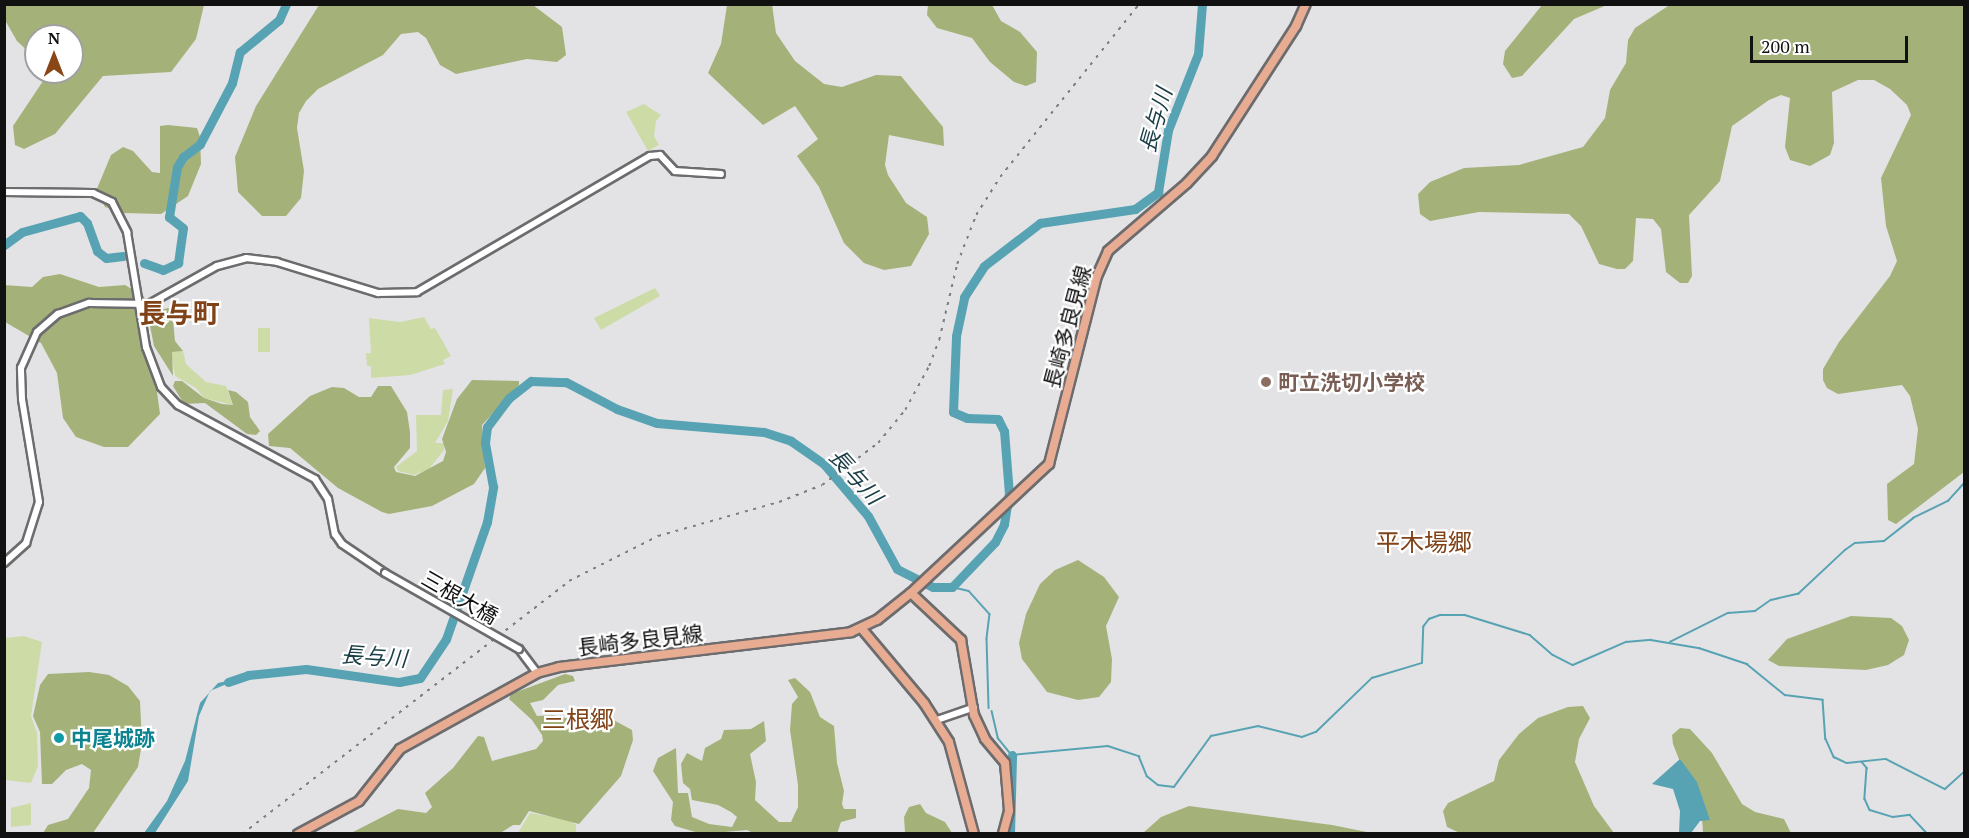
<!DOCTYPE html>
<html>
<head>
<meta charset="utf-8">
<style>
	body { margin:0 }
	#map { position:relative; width:1969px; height:838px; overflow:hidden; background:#e3e3e6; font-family:"PT Serif","Noto Sans JP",serif }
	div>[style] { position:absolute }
	.green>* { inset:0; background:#cddba6 }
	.forest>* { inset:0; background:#a4b27a }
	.water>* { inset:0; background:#58a3b3 }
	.stream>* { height:1.5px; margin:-0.75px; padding:0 0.75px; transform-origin:0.75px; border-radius:0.75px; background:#58a3b3 }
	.river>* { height:9px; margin:-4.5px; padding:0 4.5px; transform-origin:4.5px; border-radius:4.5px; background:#58a3b3 }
	.roads { filter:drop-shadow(2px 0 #6c6c6e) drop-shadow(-2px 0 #6c6c6e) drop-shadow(0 2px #6c6c6e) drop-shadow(0 -2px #6c6c6e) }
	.minor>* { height:6px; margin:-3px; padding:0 3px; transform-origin:3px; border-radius:3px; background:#fff }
	.major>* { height:8px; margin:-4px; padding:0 4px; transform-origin:4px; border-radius:4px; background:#e8ac93 }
	.rail>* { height:1.5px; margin-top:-0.75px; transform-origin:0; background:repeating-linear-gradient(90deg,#7d7d80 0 3px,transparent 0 9px) }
	.bridges { filter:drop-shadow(2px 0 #6c6c6e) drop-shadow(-2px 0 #6c6c6e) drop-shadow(0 2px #6c6c6e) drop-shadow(0 -2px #6c6c6e) }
	.minor-bridge>* { height:6px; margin:-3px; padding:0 3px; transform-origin:3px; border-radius:3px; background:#fff }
	.dots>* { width:16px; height:16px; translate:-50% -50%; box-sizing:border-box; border:3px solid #fff; border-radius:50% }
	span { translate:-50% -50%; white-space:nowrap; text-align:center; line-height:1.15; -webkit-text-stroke:4.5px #fff; paint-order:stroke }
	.street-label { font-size:21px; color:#111112 }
	.education-label { font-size:21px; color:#785e54; font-weight:700 }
	.left { translate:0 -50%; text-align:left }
	.culture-label { font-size:21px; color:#0d838f; font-weight:700 }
	.water-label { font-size:22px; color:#1a3e46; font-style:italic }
	.quarter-label { font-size:24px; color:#804318 }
	.district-label { font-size:27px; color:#804318; font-weight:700 }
	.frame { position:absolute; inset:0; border:6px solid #111112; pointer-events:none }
	.north { position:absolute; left:24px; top:24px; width:60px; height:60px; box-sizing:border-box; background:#fff; border:2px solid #a0a0a0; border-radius:50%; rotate:0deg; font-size:16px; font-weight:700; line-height:24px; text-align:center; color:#111112 }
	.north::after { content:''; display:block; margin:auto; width:21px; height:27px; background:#894617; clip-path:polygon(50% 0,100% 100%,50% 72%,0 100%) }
	.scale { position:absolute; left:1750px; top:36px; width:158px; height:27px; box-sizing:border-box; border:3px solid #111112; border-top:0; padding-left:8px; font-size:18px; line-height:21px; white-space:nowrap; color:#111112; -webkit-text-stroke:4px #fff; paint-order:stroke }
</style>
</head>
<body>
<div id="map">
	<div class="green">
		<div style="clip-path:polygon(644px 104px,661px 115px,656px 121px,654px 136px,659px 145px,648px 151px,626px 112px)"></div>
		<div style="clip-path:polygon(655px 288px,660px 296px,601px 330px,594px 318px)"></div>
		<div style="clip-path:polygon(424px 317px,431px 329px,435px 328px,451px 356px,443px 360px,445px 364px,410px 375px,371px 378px,371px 366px,367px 366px,366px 353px,371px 353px,369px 318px,400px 322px)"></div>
		<div style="clip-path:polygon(258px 328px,270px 328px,270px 352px,258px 352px)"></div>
		<div style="clip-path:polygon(183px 351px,186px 364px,206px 382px,226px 386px,233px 405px,204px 398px,196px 388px,175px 376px,171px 352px)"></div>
		<div style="clip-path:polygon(453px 389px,448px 421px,435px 443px,444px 443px,444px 450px,429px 469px,414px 475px,398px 471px,396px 467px,417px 451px,416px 415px,441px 415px,443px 390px)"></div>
		<div style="clip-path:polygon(24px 636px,42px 642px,31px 716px,37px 733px,38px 766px,31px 783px,5px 780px,5px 638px)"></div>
		<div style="clip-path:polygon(31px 803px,31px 825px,11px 827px,11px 808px)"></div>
		<div style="clip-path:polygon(530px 813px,569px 820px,576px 825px,576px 833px,518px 833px)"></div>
	</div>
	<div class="forest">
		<div style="clip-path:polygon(5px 4px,204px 4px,204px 5px,196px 39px,171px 72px,103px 76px,55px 134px,24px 149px,15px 145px,13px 126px,49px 72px,72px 72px,72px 36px,36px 36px,36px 59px,17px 41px,6px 22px)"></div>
		<div style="clip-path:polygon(772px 4px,776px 33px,795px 61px,824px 84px,842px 87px,876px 75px,901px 76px,943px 127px,944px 146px,889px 135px,885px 165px,888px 175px,906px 203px,927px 217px,929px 234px,911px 266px,884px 270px,864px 263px,844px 243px,819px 187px,797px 156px,818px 139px,795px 106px,763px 125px,708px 73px,721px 44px,727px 5px)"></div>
		<div style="clip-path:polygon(1671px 4px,1964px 5px,1964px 472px,1896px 524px,1888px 520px,1887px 484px,1914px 464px,1918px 429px,1910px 396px,1902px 385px,1838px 394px,1827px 388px,1823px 380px,1823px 369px,1839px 342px,1890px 276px,1897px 261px,1886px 226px,1881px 178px,1911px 115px,1907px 105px,1890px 89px,1874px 80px,1858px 80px,1832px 92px,1834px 143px,1830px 155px,1810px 166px,1790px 160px,1785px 147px,1790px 98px,1781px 95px,1769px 100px,1732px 126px,1720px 181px,1689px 215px,1692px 276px,1688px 283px,1680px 283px,1666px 272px,1661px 229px,1653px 219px,1636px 218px,1633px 261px,1625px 269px,1617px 269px,1599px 264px,1581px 226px,1569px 214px,1479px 212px,1430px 221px,1420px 214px,1418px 194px,1430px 182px,1464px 168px,1519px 165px,1583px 147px,1605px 118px,1610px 90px,1626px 63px,1628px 40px,1635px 28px)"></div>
		<div style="clip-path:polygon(319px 5px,533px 5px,562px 27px,566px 55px,557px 62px,527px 59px,456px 74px,440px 65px,426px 38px,418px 32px,401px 34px,383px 55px,318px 89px,306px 101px,299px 113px,297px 128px,304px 171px,301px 198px,286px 216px,262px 216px,238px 192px,235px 157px,256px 106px)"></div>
		<div style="clip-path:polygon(928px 5px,992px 5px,1001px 21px,1020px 32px,1037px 52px,1036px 82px,1026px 86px,1014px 82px,990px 62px,972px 38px,937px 28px,927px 15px)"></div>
		<div style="clip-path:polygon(1542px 5px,1607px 5px,1574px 19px,1522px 76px,1512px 78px,1503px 64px,1505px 51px)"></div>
		<div style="clip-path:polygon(168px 125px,197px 128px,200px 137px,201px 164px,188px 196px,161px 214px,123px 213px,105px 207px,96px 191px,111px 155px,123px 147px,133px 151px,152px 172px,160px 173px,160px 126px)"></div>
		<div style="clip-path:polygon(60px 274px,99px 287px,125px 285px,144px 296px,160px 414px,128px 447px,104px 447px,76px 437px,63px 418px,57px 373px,41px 343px,5px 322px,4px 285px,32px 287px,43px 277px)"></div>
		<div style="clip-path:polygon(168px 308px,172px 310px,175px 341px,183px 351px,172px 352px,173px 376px,154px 346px,150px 326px,153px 312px)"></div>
		<div style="clip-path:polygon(472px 380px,519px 381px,519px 385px,482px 425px,485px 468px,474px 484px,432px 506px,389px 514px,382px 512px,338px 488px,290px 448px,269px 446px,268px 434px,310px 396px,332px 387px,344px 388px,359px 397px,371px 397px,378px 386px,391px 386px,407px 412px,410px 432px,410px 448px,394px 467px,396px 472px,415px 476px,443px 461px,446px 452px,442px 439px,457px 399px)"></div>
		<div style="clip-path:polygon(175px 381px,182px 381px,204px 398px,222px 404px,233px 405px,228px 390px,236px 392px,248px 402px,250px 417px,260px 431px,256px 435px,247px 434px,205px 403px,184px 404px,173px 386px)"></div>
		<div style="clip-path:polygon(1078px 560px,1104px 577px,1119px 597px,1106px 626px,1112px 659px,1111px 682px,1099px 697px,1078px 700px,1047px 692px,1022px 659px,1019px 643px,1026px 614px,1040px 584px,1055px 570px)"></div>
		<div style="clip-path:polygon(1851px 616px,1891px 618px,1902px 626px,1909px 640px,1904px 655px,1888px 665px,1866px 670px,1779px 666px,1768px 660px,1787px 639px)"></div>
		<div style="clip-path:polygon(89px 672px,109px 675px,128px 686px,140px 701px,142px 743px,138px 767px,93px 833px,43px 833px,48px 825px,68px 819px,89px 788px,91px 770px,82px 764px,66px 770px,52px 784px,42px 784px,40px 732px,33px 716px,40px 685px,48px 674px)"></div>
		<div style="clip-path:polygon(565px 674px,573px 676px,575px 681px,558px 685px,543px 700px,530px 703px,537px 716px,553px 715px,577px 721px,584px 717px,608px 717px,632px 730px,633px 740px,621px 776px,579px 824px,529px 811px,520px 825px,513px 825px,502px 832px,351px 833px,398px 809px,426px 813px,432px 807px,425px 793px,453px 768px,478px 736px,484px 737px,492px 761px,536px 749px,543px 741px,542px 735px,532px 720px,509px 699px,511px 694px)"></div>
		<div style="clip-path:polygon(795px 678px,810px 692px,820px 717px,834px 726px,837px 763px,844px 791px,842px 804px,844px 809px,856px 809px,856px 818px,841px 822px,837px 834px,755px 834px,747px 830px,702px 834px,675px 826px,671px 820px,673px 802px,653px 771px,658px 758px,676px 748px,678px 793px,688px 793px,692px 817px,709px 824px,732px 827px,737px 817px,731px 812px,718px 805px,692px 800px,690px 789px,683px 783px,681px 764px,687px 753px,702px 761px,705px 748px,721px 739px,724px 730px,751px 729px,764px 721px,766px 741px,750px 754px,756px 782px,755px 800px,779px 822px,791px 822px,798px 807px,798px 785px,790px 730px,792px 704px,798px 697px,788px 680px)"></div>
		<div style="clip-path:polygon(1583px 706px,1590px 718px,1579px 739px,1575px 762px,1594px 806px,1614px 833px,1462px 834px,1447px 827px,1443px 811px,1448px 803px,1494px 781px,1499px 760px,1519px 734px,1538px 718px,1568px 707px)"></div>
		<div style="clip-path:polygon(1680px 728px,1690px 729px,1712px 753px,1742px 804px,1755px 812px,1784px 819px,1791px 833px,1703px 833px,1702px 818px,1673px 744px,1672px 735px)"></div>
		<div style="clip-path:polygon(920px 804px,926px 813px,945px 822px,952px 833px,905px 833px,904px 817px,909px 807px)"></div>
		<div style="clip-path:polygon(1189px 806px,1332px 825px,1372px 833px,1143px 833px,1161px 817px)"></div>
	</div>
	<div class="water">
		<div style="clip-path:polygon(241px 678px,210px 691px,199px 716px,188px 781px,155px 833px,144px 833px,167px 801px,185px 761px,200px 703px,218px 683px)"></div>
		<div style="clip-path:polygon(1680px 759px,1697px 782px,1710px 820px,1700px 821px,1691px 833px,1679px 833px,1680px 811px,1673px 789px,1652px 784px)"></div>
	</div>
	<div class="stream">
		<div style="left:952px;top:587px;width:17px;rotate:13deg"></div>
		<div style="left:969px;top:591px;width:31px;rotate:48deg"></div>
		<div style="left:990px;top:614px;width:25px;rotate:97deg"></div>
		<div style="left:987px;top:639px;width:69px;rotate:88.3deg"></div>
		<div style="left:1670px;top:642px;width:65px;rotate:-26.6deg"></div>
		<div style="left:1728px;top:613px;width:27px;rotate:-4deg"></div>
		<div style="left:1755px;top:611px;width:19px;rotate:-35deg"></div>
		<div style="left:1771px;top:600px;width:28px;rotate:-13deg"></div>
		<div style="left:1798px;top:594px;width:64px;rotate:-43.1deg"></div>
		<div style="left:1845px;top:550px;width:12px;rotate:-35deg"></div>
		<div style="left:1855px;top:543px;width:29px;rotate:-4deg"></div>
		<div style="left:1884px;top:541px;width:37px;rotate:-38deg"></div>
		<div style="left:1913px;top:518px;width:39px;rotate:-26deg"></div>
		<div style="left:1948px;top:501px;width:24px;rotate:-48deg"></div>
		<div style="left:992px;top:711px;width:28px;rotate:77deg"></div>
		<div style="left:998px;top:738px;width:22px;rotate:51deg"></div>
		<div style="left:1012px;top:755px;width:96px;rotate:-5.4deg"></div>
		<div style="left:1108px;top:746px;width:33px;rotate:18deg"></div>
		<div style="left:1139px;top:756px;width:22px;rotate:68deg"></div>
		<div style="left:1147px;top:776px;width:14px;rotate:39deg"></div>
		<div style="left:1158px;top:785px;width:16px;rotate:7deg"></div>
		<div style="left:1174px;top:787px;width:63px;rotate:-54deg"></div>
		<div style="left:1211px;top:736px;width:48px;rotate:-12deg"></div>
		<div style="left:1258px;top:726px;width:45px;rotate:14deg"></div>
		<div style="left:1302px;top:737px;width:15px;rotate:-20deg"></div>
		<div style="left:1316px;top:732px;width:78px;rotate:-44deg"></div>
		<div style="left:1372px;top:678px;width:52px;rotate:-16.7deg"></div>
		<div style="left:1422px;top:663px;width:36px;rotate:-88deg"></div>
		<div style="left:1423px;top:627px;width:10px;rotate:-53deg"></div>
		<div style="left:1429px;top:619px;width:12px;rotate:-20deg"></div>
		<div style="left:1440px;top:615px;width:25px"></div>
		<div style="left:1465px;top:615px;width:68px;rotate:17.1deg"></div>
		<div style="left:1530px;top:635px;width:30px;rotate:41deg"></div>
		<div style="left:1553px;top:655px;width:22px;rotate:27deg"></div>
		<div style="left:1573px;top:665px;width:58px;rotate:-23.5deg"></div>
		<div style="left:1626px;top:642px;width:25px;rotate:-5deg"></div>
		<div style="left:1651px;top:640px;width:49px;rotate:9.5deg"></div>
		<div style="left:1699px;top:648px;width:51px;rotate:18.4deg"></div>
		<div style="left:1747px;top:664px;width:49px;rotate:39.2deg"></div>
		<div style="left:1785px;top:695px;width:38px;rotate:7deg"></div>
		<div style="left:1823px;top:700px;width:39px;rotate:86deg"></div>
		<div style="left:1826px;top:739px;width:20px;rotate:66deg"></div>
		<div style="left:1834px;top:757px;width:14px;rotate:25deg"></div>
		<div style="left:1847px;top:763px;width:39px;rotate:-6deg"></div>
		<div style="left:1886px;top:759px;width:66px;rotate:27deg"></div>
		<div style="left:1945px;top:789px;width:25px;rotate:-42deg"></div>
		<div style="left:1862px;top:762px;width:8px;rotate:50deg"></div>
		<div style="left:1867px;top:768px;width:31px;rotate:94deg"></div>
		<div style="left:1865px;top:799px;width:12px;rotate:66deg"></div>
		<div style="left:1870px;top:810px;width:24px;rotate:17deg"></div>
		<div style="left:1893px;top:817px;width:17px;rotate:-7deg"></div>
		<div style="left:1910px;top:815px;width:26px;rotate:47deg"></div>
	</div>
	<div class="river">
		<div style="left:4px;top:245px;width:22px;rotate:-36deg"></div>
		<div style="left:22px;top:232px;width:60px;rotate:-15.4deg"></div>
		<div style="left:80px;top:216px;width:10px;rotate:45deg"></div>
		<div style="left:87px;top:223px;width:30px;rotate:70deg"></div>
		<div style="left:97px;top:251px;width:11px;rotate:38deg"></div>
		<div style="left:106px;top:258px;width:17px;rotate:-7deg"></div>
		<div style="left:144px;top:263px;width:20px;rotate:20deg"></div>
		<div style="left:163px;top:270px;width:17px;rotate:-25deg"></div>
		<div style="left:178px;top:263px;width:35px;rotate:-82deg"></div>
		<div style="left:183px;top:228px;width:18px;rotate:-142deg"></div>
		<div style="left:169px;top:217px;width:51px;rotate:-80.9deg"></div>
		<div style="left:177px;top:167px;width:12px;rotate:-59deg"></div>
		<div style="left:183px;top:157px;width:21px;rotate:-37deg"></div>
		<div style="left:200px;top:144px;width:69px;rotate:-62.3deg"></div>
		<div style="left:232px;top:83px;width:32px;rotate:-76deg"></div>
		<div style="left:240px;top:52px;width:50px;rotate:-39.4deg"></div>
		<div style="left:279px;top:20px;width:17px;rotate:-66deg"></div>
		<div style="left:228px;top:682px;width:21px;rotate:-19deg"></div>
		<div style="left:248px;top:675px;width:58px;rotate:-5.9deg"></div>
		<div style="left:306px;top:669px;width:94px;rotate:8deg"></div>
		<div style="left:399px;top:682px;width:21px;rotate:-11deg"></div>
		<div style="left:420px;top:678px;width:47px;rotate:-56.3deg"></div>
		<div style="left:446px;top:639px;width:124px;rotate:-70.7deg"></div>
		<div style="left:487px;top:522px;width:36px;rotate:-80deg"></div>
		<div style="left:493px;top:487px;width:45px;rotate:-100.3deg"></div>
		<div style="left:485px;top:443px;width:16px;rotate:-83deg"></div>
		<div style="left:487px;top:427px;width:36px;rotate:-53deg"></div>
		<div style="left:509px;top:398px;width:28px;rotate:-38deg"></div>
		<div style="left:531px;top:381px;width:35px;rotate:2deg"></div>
		<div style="left:566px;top:382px;width:58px;rotate:27.9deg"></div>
		<div style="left:617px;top:409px;width:42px;rotate:19.3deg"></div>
		<div style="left:657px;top:423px;width:107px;rotate:4.8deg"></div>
		<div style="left:764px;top:432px;width:28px;rotate:18deg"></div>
		<div style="left:791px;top:441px;width:40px;rotate:34.9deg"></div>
		<div style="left:824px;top:464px;width:68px;rotate:49.8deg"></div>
		<div style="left:868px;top:516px;width:60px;rotate:61.3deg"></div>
		<div style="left:897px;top:569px;width:40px;rotate:26.6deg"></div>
		<div style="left:933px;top:587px;width:19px"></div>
		<div style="left:952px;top:587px;width:62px;rotate:-46.3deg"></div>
		<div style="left:995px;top:542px;width:20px;rotate:-63deg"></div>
		<div style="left:1004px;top:524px;width:30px;rotate:-81deg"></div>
		<div style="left:1009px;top:494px;width:63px;rotate:-94.5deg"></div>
		<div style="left:1004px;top:431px;width:13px;rotate:-117deg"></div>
		<div style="left:998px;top:419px;width:31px;rotate:-178deg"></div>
		<div style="left:967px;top:418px;width:15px;rotate:-157deg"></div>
		<div style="left:953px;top:412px;width:76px;rotate:-87.7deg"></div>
		<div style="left:956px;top:336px;width:40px;rotate:-78deg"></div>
		<div style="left:964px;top:297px;width:37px;rotate:-57deg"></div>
		<div style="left:984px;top:266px;width:71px;rotate:-37.5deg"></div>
		<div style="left:1040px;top:223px;width:96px;rotate:-8.4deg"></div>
		<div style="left:1135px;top:209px;width:29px;rotate:-36deg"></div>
		<div style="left:1158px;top:192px;width:63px;rotate:-80.8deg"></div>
		<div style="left:1168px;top:130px;width:82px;rotate:-68.5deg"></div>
		<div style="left:1198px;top:54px;width:50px;rotate:-85.4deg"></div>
		<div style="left:1010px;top:834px;width:79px;rotate:-88.5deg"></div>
	</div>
	<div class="roads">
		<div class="minor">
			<div style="left:4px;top:192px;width:89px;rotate:0.6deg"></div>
			<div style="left:93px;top:193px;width:21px;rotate:25deg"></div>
			<div style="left:112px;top:202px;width:34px;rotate:63deg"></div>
			<div style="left:127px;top:232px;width:117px;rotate:80.6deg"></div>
			<div style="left:146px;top:347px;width:43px;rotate:69.4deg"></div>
			<div style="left:161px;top:387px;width:25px;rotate:47deg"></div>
			<div style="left:178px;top:405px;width:156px;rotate:28.4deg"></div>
			<div style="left:315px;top:479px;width:24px;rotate:57deg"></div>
			<div style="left:328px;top:499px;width:36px;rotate:79deg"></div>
			<div style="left:335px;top:534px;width:12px;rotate:55deg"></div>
			<div style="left:342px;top:544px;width:52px;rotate:34deg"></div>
			<div style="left:4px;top:563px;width:30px;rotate:-42deg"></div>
			<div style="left:26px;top:543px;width:43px;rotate:-72.4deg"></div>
			<div style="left:39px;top:502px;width:104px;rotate:-99.4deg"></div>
			<div style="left:22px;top:399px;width:31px;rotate:-92deg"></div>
			<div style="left:21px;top:368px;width:39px;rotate:-66deg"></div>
			<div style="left:37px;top:332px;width:28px;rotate:-41deg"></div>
			<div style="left:58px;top:314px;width:33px;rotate:-20deg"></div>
			<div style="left:89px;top:303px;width:60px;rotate:1deg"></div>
			<div style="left:149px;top:304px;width:78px;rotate:-29.2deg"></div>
			<div style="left:217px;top:266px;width:30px;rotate:-15deg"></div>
			<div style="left:246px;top:258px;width:31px;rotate:7deg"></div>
			<div style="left:277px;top:262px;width:106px;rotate:17.1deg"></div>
			<div style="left:378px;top:293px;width:39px;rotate:-1deg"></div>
			<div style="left:417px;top:292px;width:270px;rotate:-30.3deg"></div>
			<div style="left:650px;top:156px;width:10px;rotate:-6deg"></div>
			<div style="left:660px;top:155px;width:22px;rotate:47deg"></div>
			<div style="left:675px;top:171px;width:46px;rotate:3.7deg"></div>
			<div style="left:519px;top:649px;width:30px;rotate:53deg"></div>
			<div style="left:937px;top:720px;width:39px;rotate:-19deg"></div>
		</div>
		<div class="major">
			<div style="left:911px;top:593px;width:69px;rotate:43.2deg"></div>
			<div style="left:961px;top:640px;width:76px;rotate:80.2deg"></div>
			<div style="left:974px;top:715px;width:26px;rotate:65deg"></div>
			<div style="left:985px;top:739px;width:31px;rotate:50deg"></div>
			<div style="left:1005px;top:763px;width:48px;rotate:85.2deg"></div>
			<div style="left:1009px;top:811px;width:24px;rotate:105deg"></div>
			<div style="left:862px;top:629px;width:97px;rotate:50deg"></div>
			<div style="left:924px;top:703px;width:46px;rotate:57.3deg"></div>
			<div style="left:949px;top:742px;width:95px;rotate:74.8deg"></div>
			<div style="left:298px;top:834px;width:69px;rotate:-28.4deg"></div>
			<div style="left:359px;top:801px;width:66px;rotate:-51.7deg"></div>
			<div style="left:400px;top:749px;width:157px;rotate:-29deg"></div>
			<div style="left:537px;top:673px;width:23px;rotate:-15deg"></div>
			<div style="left:559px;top:667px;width:294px;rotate:-6.8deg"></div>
			<div style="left:851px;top:632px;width:29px;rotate:-25deg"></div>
			<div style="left:877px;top:620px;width:43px;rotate:-38.5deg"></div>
			<div style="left:911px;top:593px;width:189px;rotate:-43.1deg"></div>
			<div style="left:1049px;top:464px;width:194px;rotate:-75.7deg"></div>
			<div style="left:1097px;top:276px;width:27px;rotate:-66deg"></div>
			<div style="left:1108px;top:251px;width:104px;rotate:-40.7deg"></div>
			<div style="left:1187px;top:183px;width:37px;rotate:-47deg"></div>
			<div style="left:1212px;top:156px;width:155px;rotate:-57.1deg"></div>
			<div style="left:1296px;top:26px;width:24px;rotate:-66deg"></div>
		</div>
	</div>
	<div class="rail">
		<div style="left:242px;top:834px;width:413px;rotate:-37.7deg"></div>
		<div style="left:569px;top:581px;width:100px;rotate:-26.8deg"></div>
		<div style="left:658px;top:536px;width:126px;rotate:-15.7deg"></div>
		<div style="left:779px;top:502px;width:46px;rotate:-21.6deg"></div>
		<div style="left:822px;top:485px;width:70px;rotate:-36.9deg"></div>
		<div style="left:878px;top:443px;width:43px;rotate:-50.7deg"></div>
		<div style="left:905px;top:410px;width:50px;rotate:-61.4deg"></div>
		<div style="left:929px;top:366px;width:28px;rotate:-69deg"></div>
		<div style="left:939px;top:340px;width:78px;rotate:-76.7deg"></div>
		<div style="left:957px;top:264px;width:53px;rotate:-68.8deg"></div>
		<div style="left:976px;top:215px;width:45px;rotate:-57.7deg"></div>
		<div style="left:1000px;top:177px;width:222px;rotate:-51.2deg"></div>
	</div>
	<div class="bridges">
		<div class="minor-bridge">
			<div style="left:385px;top:573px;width:154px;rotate:29.6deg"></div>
		</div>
	</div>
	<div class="dots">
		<div style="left:1266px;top:382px;background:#8d6e63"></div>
		<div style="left:59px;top:738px;background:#0f9aa8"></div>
	</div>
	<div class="street-label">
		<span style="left:1067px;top:327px;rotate:-75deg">長崎多良見線</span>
		<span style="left:460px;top:597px;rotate:30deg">三根大橋</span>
		<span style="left:640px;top:640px;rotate:-7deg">長崎多良見線</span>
	</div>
	<div class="education-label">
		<span class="left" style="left:1278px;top:382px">町立洗切小学校</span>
	</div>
	<div class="culture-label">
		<span class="left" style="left:71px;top:738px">中尾城跡</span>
	</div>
	<div class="water-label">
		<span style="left:1155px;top:120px;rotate:-74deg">長与川</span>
		<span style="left:856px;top:476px;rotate:48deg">長与川</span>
		<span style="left:374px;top:656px;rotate:4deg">長与川</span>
	</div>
	<div class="quarter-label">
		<span style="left:1424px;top:543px">平木場郷</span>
		<span style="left:578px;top:720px">三根郷</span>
	</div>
	<div class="district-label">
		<span style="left:179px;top:314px">長与町</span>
	</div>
	<div class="frame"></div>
	<div class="north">N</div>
	<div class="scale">200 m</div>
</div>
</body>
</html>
